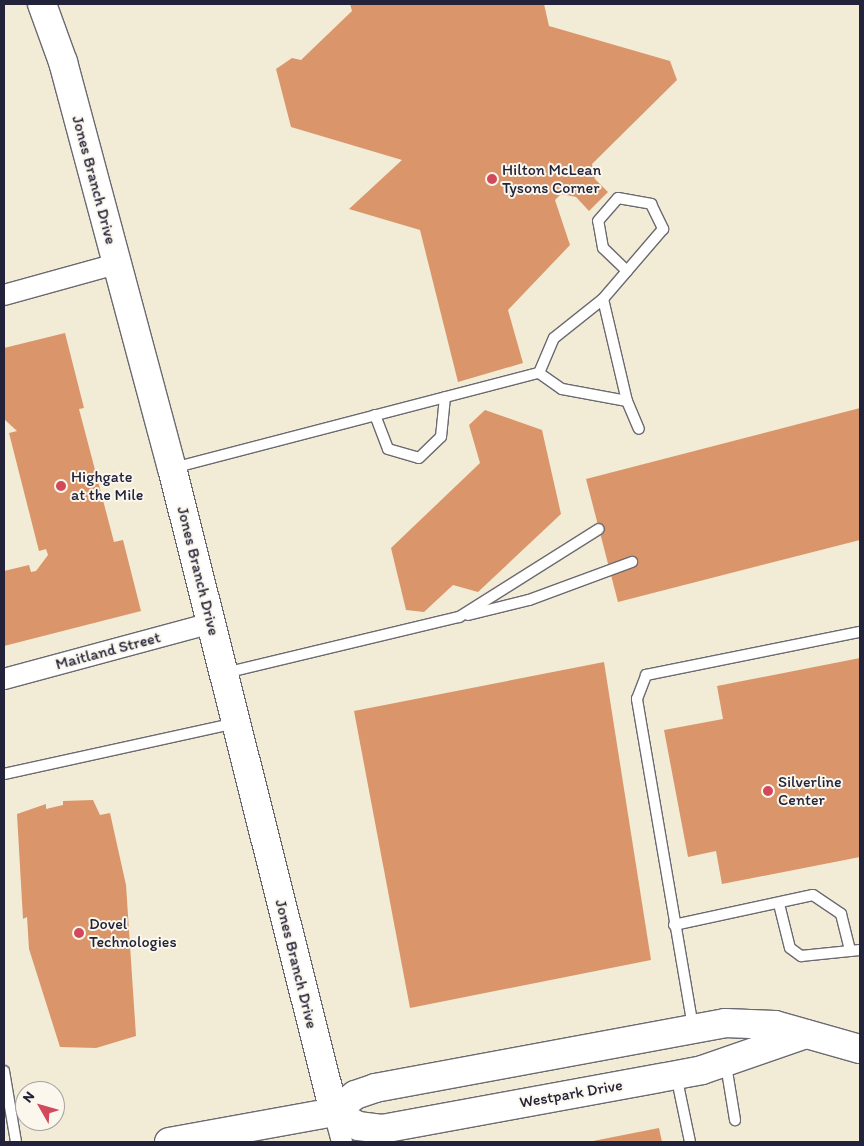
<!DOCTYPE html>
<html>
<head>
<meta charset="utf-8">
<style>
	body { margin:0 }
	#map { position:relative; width:864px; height:1146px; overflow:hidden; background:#f2ecd6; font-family:Itim,sans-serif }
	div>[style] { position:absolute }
	.building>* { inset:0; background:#da966a }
	.roads { filter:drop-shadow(1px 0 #6b6971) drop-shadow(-1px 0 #6b6971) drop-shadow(0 1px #6b6971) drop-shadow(0 -1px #6b6971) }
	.lane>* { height:10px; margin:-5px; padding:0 5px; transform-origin:5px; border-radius:5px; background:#fff }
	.street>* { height:20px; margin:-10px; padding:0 10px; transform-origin:10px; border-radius:10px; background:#fff }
	.secondary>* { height:28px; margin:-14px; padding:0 14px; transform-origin:14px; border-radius:14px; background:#fff }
	.dots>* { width:14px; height:14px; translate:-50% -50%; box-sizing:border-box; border:2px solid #fbf7ec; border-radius:50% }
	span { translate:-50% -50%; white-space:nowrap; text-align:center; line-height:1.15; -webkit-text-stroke:4px #fbf7ec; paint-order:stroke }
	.poi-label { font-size:16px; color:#22223b }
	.left { translate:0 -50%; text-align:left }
	.street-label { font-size:16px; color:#22223b }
	.frame { position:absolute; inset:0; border:5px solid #22223b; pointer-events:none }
	.north { position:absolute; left:15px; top:1081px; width:50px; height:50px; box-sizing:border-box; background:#fbf7ec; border:1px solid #a4a2a5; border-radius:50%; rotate:308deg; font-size:14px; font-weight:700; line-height:20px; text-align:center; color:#22223b }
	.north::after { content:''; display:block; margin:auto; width:18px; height:22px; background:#d1495b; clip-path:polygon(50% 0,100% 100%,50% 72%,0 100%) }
</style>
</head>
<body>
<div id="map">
	<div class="building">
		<div style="clip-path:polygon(350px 4px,544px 4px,549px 26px,670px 61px,677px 80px,592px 164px,595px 179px,608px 192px,589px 211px,576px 197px,561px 194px,555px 200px,570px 245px,508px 310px,523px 363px,458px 382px,420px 230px,349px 209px,402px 160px,291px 127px,276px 69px,292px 58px,301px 60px,352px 11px)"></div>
		<div style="clip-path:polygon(65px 333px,84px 408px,79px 409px,114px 542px,123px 540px,141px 611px,4px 646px,4px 571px,29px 565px,31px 572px,36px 571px,48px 555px,46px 549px,39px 551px,9px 433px,17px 431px,4px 419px,4px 348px)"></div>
		<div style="clip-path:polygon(860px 408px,860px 540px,618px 602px,586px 479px)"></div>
		<div style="clip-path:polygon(485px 410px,542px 430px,561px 514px,478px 592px,453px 585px,424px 612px,406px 610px,391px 548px,480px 463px,469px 425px)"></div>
		<div style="clip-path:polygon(860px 658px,860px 857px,722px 884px,716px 851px,688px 857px,664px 730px,723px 719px,717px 686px)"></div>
		<div style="clip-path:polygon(604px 662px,651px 960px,410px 1008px,354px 711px)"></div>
		<div style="clip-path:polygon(93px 800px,100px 815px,110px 813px,126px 885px,136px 1036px,96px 1048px,60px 1047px,29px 949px,27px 917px,23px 919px,17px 814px,46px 804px,46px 809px,63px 805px,63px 801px)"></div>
		<div style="clip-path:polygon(659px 1128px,662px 1142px,593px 1142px,593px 1141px)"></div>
	</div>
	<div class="roads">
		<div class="lane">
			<div style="left:627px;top:271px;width:33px;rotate:-136deg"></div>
			<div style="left:603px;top:248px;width:27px;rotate:-100deg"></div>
			<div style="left:598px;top:221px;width:30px;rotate:-49deg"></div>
			<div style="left:618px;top:198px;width:34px;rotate:10deg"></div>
			<div style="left:651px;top:204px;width:28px;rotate:64deg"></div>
			<div style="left:663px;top:229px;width:92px;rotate:130.6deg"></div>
			<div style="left:603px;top:299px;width:105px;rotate:76.8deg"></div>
			<div style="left:627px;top:401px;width:30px;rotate:67deg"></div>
			<div style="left:539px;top:373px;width:38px;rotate:-67deg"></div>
			<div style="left:554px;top:338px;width:63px;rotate:-38.5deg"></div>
			<div style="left:539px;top:373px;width:28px;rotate:35deg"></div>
			<div style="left:562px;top:389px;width:66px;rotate:10.5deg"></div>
			<div style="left:375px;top:415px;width:36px;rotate:69deg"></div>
			<div style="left:388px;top:449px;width:32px;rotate:16deg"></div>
			<div style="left:419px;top:458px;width:30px;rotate:-44deg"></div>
			<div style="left:441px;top:437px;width:40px;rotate:-84.3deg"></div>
			<div style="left:173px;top:468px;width:378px;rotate:-14.6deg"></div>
			<div style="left:468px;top:615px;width:63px;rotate:-13.8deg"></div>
			<div style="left:529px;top:600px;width:110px;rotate:-20.3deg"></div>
			<div style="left:225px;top:673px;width:241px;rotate:-13.5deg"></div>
			<div style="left:459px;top:617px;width:165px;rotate:-32.2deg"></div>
			<div style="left:4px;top:774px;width:237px;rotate:-12.4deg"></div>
			<div style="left:779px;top:904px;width:45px;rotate:76deg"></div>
			<div style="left:790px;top:948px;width:14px;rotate:36deg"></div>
			<div style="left:801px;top:956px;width:59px;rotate:-5.8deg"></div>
			<div style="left:674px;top:925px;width:142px;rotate:-12.2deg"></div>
			<div style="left:813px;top:895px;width:34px;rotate:34deg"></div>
			<div style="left:841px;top:914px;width:38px;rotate:76deg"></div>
			<div style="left:693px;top:1027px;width:333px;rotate:-99.7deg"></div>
			<div style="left:637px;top:699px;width:26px;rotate:-69deg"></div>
			<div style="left:646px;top:675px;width:218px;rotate:-11.4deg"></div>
			<div style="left:726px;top:1065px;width:56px;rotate:80.7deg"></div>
			<div style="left:4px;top:1071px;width:72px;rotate:80.4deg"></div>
			<div style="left:676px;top:1075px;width:68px;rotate:78.2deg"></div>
		</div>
		<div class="street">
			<div style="left:4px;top:295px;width:116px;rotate:-15.5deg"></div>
			<div style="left:4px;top:679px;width:214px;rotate:-15.1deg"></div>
			<div style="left:334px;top:1112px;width:31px;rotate:75deg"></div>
		</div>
		<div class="secondary">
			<div style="left:42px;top:4px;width:62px;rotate:70.1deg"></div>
			<div style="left:63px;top:62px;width:420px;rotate:75deg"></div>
			<div style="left:172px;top:468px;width:664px;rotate:75.88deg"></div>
			<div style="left:334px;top:1112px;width:28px;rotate:30deg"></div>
			<div style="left:358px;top:1126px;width:24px;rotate:7deg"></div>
			<div style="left:382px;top:1129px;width:325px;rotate:-10.4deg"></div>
			<div style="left:702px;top:1070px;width:110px;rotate:-19.1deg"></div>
			<div style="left:169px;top:1142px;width:168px;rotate:-10.3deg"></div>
			<div style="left:334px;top:1112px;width:27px;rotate:-39deg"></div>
			<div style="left:355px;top:1095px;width:21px;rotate:-19deg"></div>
			<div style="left:375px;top:1088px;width:356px;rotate:-10.5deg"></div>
			<div style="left:725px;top:1023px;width:50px;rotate:2.3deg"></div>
			<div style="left:775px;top:1025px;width:88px;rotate:15.8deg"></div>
		</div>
	</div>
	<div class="dots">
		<div style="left:492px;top:179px;background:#d1495b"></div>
		<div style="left:61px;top:486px;background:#d1495b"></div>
		<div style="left:768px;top:791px;background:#d1495b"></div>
		<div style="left:79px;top:933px;background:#d1495b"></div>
	</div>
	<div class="poi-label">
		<span class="left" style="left:502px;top:179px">Hilton McLean<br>Tysons Corner</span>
		<span class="left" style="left:71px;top:486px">Highgate<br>at the Mile</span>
		<span class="left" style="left:778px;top:791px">Silverline<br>Center</span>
		<span class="left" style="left:89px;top:933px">Dovel<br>Technologies</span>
	</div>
	<div class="street-label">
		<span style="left:94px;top:180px;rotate:75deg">Jones Branch Drive</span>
		<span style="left:198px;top:571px;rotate:76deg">Jones Branch Drive</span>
		<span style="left:108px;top:651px;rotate:-15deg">Maitland Street</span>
		<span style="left:296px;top:964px;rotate:76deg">Jones Branch Drive</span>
		<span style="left:571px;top:1094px;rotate:-10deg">Westpark Drive</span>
	</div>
	<div class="frame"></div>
	<div class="north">N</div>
</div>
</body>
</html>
